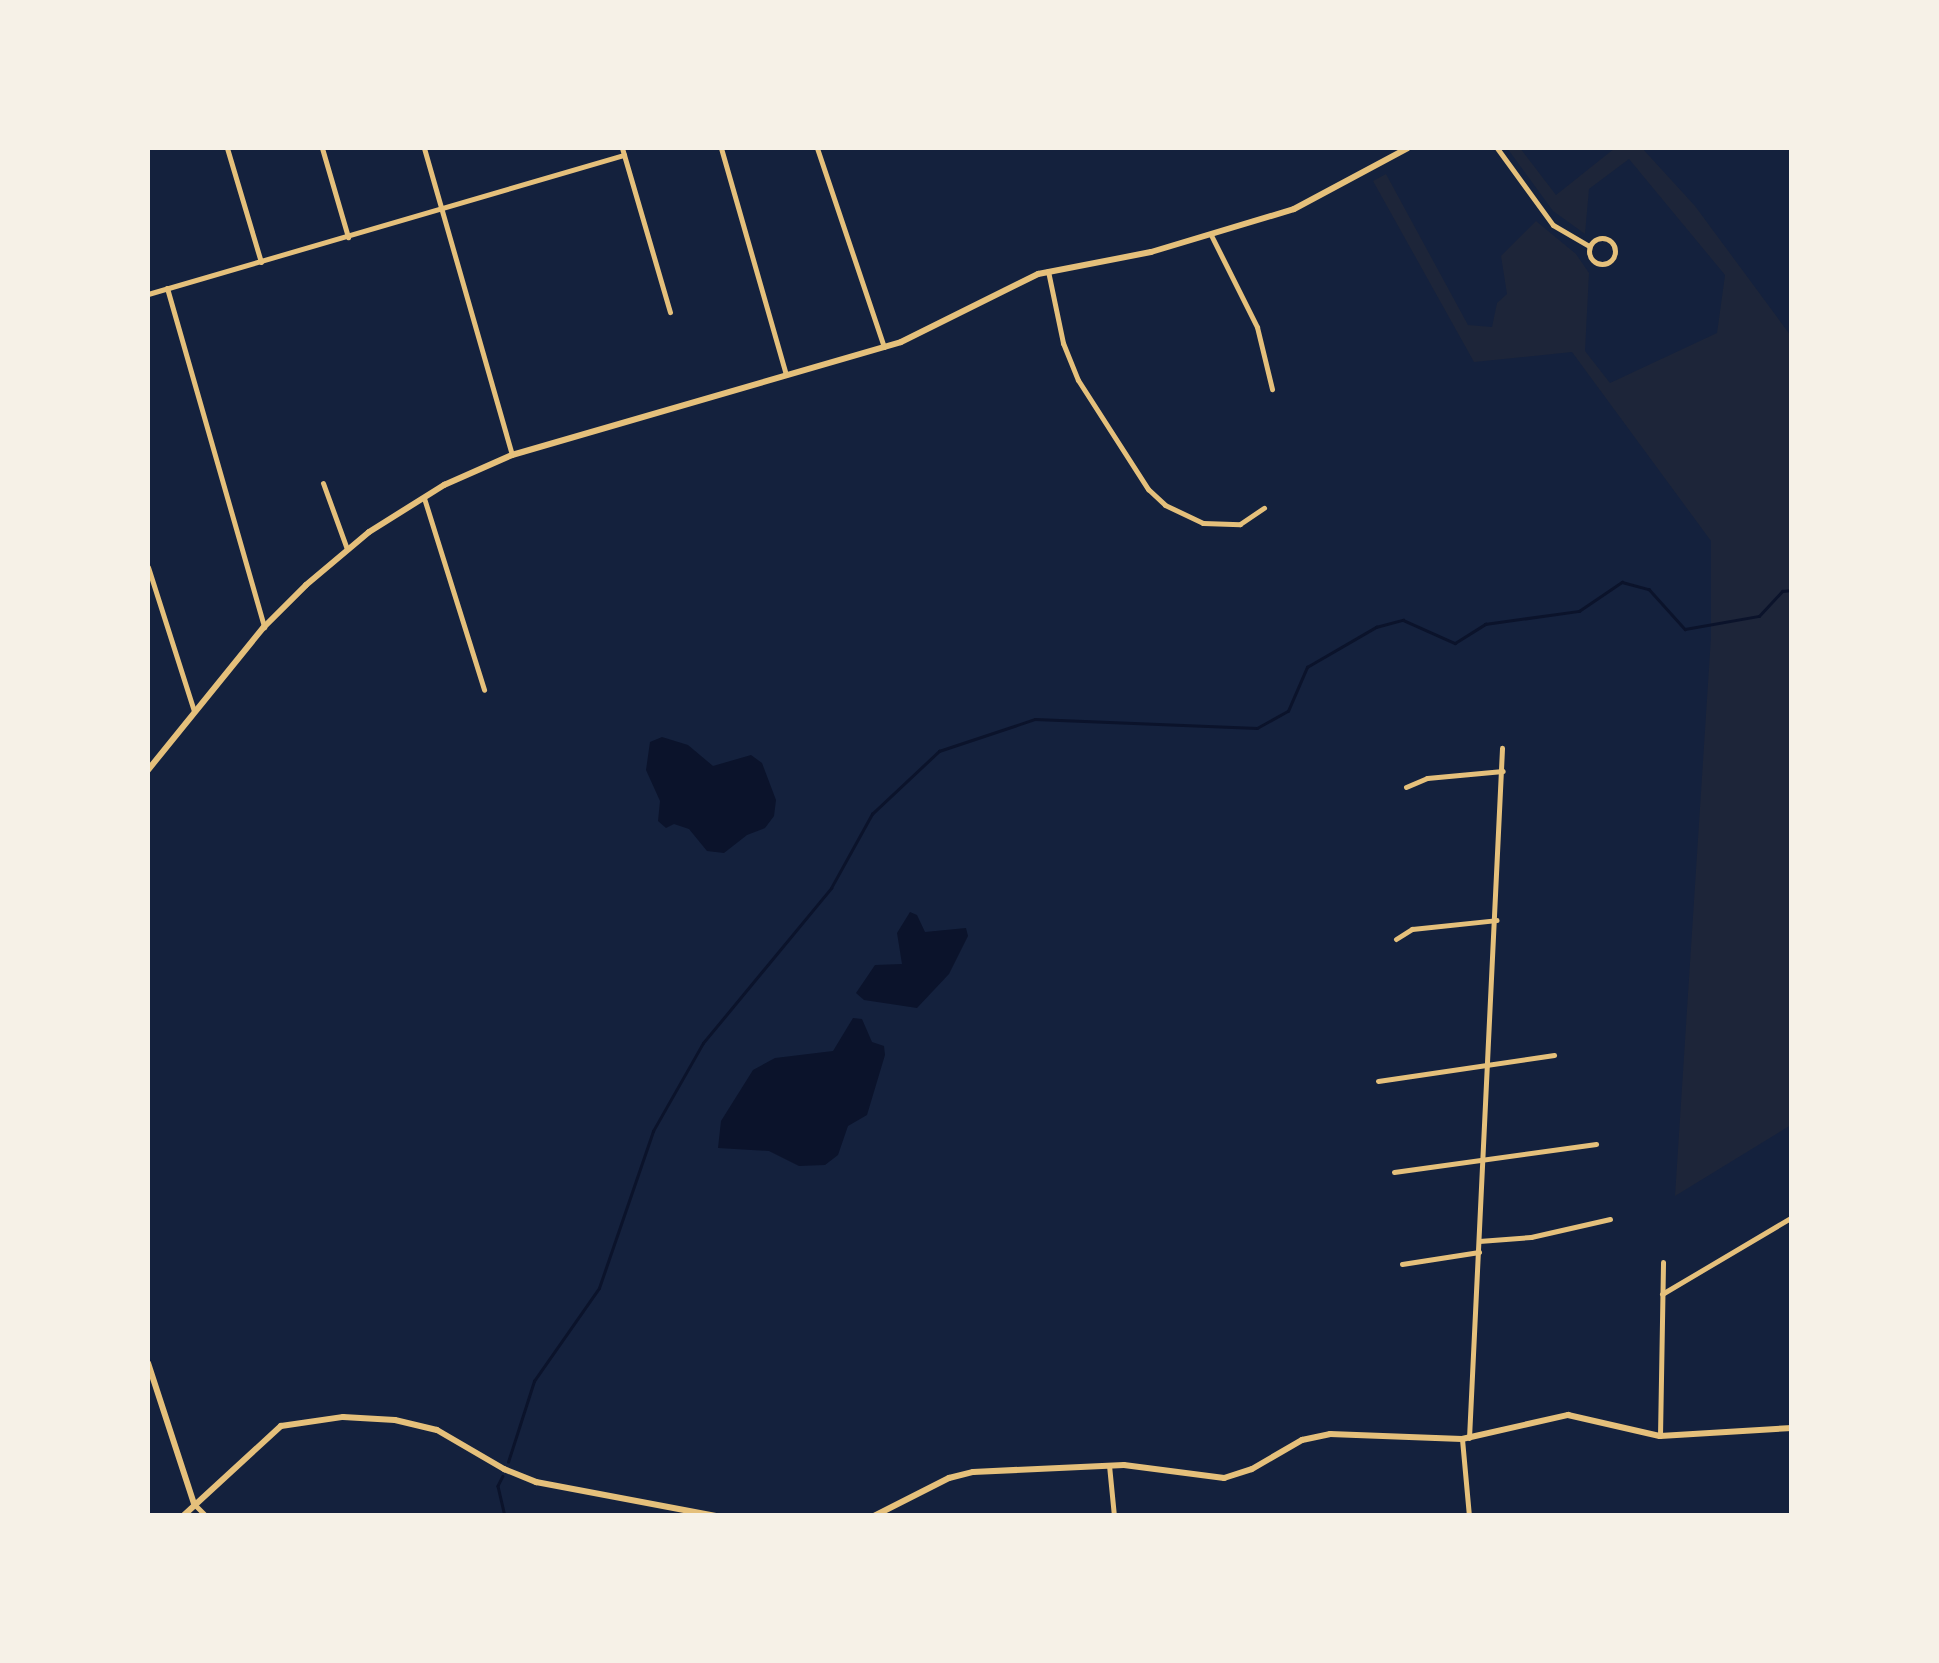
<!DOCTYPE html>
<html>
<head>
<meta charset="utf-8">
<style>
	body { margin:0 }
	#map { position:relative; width:1939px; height:1663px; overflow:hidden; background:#14213d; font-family:Helvetica,sans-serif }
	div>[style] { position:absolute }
	.green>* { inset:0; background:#1d2539 }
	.water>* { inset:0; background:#0b132b }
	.stream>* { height:2.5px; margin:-1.25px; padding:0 1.25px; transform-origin:1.25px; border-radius:1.25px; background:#0b132b }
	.minor>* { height:5px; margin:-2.5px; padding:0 2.5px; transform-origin:2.5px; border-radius:2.5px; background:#e5c07b }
	.minor>.ring { margin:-2.5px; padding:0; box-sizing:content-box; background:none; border:5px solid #e5c07b; border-radius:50% }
	.tertiary>* { height:6px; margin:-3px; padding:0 3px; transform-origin:3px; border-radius:3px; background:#e5c07b }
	span { translate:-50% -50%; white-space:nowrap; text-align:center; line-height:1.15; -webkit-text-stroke:8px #f6f1e7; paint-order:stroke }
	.frame { position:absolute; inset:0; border:150px solid #f6f1e7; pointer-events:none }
</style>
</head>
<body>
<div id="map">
	<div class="green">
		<div style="clip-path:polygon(1507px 148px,1520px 148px,1556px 195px,1615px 148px,1642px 148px,1695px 206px,1791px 336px,1791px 1125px,1675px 1196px,1711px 637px,1711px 541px,1572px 352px,1474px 362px,1373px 181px,1386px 174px,1468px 325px,1492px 327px,1497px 303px,1507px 294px,1501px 256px,1536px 221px,1576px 254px,1589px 273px,1585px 351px,1610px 383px,1717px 333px,1725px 275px,1629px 159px,1589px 189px,1585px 234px,1553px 211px)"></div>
	</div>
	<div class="water">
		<div style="clip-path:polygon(662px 737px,688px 745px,713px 766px,751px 755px,762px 763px,776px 800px,774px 816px,765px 828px,747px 835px,724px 853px,707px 851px,689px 829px,674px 824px,666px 828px,658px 821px,660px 801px,646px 770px,650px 742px)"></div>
		<div style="clip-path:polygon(910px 912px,917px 915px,925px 932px,966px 928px,968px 936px,949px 974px,917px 1008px,864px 1000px,856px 993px,875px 965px,902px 964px,897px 933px)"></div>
		<div style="clip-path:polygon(853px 1018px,862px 1019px,872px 1042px,884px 1046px,885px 1055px,867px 1115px,848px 1126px,838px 1155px,825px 1165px,799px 1166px,769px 1151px,718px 1148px,721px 1121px,753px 1070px,775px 1058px,833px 1051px)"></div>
	</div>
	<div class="stream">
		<div style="left:508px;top:1462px;width:85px;rotate:-72.2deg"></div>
		<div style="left:534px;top:1381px;width:113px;rotate:-55deg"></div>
		<div style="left:599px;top:1288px;width:166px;rotate:-71deg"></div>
		<div style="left:653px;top:1131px;width:101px;rotate:-60.4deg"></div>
		<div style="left:703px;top:1043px;width:201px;rotate:-50.4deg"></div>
		<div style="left:831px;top:888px;width:85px;rotate:-61deg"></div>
		<div style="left:872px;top:814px;width:92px;rotate:-43.2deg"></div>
		<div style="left:939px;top:751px;width:101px;rotate:-18.4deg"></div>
		<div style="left:1035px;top:719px;width:222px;rotate:2.3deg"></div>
		<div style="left:1257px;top:728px;width:35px;rotate:-29deg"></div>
		<div style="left:1288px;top:711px;width:48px;rotate:-66.6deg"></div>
		<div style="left:1307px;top:667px;width:80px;rotate:-30.1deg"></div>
		<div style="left:1376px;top:627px;width:28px;rotate:-15deg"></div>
		<div style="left:1403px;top:620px;width:57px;rotate:23.9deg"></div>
		<div style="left:1455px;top:643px;width:36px;rotate:-32deg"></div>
		<div style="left:1485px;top:624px;width:95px;rotate:-7.9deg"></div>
		<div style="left:1579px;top:611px;width:52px;rotate:-34deg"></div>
		<div style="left:1622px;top:582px;width:28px;rotate:15deg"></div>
		<div style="left:1649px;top:589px;width:54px;rotate:48deg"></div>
		<div style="left:1685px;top:629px;width:75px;rotate:-10deg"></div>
		<div style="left:1759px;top:616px;width:34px;rotate:-47deg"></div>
		<div style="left:1782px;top:591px;width:10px;rotate:-6deg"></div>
		<div style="left:503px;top:1476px;width:11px;rotate:117deg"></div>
		<div style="left:498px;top:1486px;width:31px;rotate:77deg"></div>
	</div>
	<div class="minor">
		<div style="left:227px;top:148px;width:119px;rotate:73.4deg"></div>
		<div style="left:322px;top:148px;width:93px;rotate:73.7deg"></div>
		<div style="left:424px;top:148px;width:319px;rotate:74deg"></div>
		<div style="left:622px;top:148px;width:171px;rotate:73.7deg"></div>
		<div style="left:721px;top:148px;width:236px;rotate:74deg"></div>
		<div style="left:817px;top:148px;width:210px;rotate:71.4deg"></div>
		<div style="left:1497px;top:148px;width:95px;rotate:54deg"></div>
		<div style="left:1553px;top:225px;width:42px;rotate:30.3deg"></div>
		<div style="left:1211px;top:235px;width:103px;rotate:63.4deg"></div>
		<div style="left:1257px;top:327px;width:64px;rotate:76.4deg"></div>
		<div class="ring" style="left:1589px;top:238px;width:21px;height:21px"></div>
		<div style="left:1048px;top:271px;width:74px;rotate:78.2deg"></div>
		<div style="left:1063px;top:343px;width:40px;rotate:68deg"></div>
		<div style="left:1078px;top:380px;width:130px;rotate:57.3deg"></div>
		<div style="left:1148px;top:489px;width:23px;rotate:43deg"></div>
		<div style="left:1165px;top:505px;width:42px;rotate:25.3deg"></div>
		<div style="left:1203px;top:523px;width:37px;rotate:2deg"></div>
		<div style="left:1240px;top:524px;width:29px;rotate:-34deg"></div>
		<div style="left:167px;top:288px;width:353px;rotate:74deg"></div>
		<div style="left:148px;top:294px;width:496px;rotate:-16.3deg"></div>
		<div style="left:323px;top:483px;width:70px;rotate:70deg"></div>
		<div style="left:424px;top:498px;width:201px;rotate:72.6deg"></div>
		<div style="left:148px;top:567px;width:151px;rotate:72.3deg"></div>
		<div style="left:1406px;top:787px;width:23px;rotate:-23deg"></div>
		<div style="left:1427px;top:778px;width:76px;rotate:-5.3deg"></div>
		<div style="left:1396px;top:939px;width:19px;rotate:-32deg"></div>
		<div style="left:1412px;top:929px;width:85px;rotate:-6deg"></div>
		<div style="left:1378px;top:1081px;width:178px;rotate:-8.4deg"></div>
		<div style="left:1394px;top:1172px;width:204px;rotate:-7.9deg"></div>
		<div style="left:1479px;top:1241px;width:52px;rotate:-4.4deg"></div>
		<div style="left:1531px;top:1237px;width:81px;rotate:-12.8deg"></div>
		<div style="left:1402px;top:1264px;width:78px;rotate:-8.9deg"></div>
		<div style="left:1662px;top:1294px;width:151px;rotate:-30.6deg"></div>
		<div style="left:1660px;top:1436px;width:174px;rotate:-89deg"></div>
		<div style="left:1469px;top:1438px;width:691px;rotate:-87.26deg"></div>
		<div style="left:1462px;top:1439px;width:77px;rotate:84.8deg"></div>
		<div style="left:1109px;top:1465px;width:51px;rotate:84.4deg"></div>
		<div style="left:194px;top:1504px;width:17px;rotate:45deg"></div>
	</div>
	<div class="tertiary">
		<div style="left:148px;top:770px;width:184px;rotate:-51deg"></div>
		<div style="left:264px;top:627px;width:59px;rotate:-45deg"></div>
		<div style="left:306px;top:585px;width:82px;rotate:-40.1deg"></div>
		<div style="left:369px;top:532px;width:89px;rotate:-32.1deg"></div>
		<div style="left:444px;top:485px;width:74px;rotate:-23.8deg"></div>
		<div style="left:512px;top:455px;width:405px;rotate:-16.2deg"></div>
		<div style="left:901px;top:342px;width:153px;rotate:-26.4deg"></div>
		<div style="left:1038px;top:274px;width:115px;rotate:-11deg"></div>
		<div style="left:1151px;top:252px;width:149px;rotate:-16.7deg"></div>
		<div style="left:1294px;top:209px;width:129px;rotate:-28.2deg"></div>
		<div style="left:148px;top:1363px;width:148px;rotate:71.9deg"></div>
		<div style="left:183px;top:1516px;width:133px;rotate:-42.6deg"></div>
		<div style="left:281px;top:1426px;width:63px;rotate:-8.3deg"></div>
		<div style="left:343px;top:1417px;width:52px;rotate:3.3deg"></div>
		<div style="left:395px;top:1420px;width:43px;rotate:13.4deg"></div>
		<div style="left:437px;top:1430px;width:78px;rotate:30.2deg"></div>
		<div style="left:504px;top:1469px;width:35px;rotate:22deg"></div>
		<div style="left:536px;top:1482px;width:183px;rotate:10.7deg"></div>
		<div style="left:874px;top:1516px;width:84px;rotate:-26.9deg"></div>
		<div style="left:949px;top:1478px;width:25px;rotate:-14deg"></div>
		<div style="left:973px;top:1472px;width:151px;rotate:-2.7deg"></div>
		<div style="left:1124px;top:1465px;width:101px;rotate:7.4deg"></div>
		<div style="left:1224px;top:1478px;width:29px;rotate:-18deg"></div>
		<div style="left:1252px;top:1469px;width:58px;rotate:-30.1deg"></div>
		<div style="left:1302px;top:1440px;width:29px;rotate:-12deg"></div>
		<div style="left:1330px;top:1434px;width:132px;rotate:2.2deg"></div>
		<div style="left:1462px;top:1439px;width:109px;rotate:-12.8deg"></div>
		<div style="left:1568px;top:1415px;width:94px;rotate:12.9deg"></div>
		<div style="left:1660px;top:1436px;width:132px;rotate:-3.5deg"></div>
	</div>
	<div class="frame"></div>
</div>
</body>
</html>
